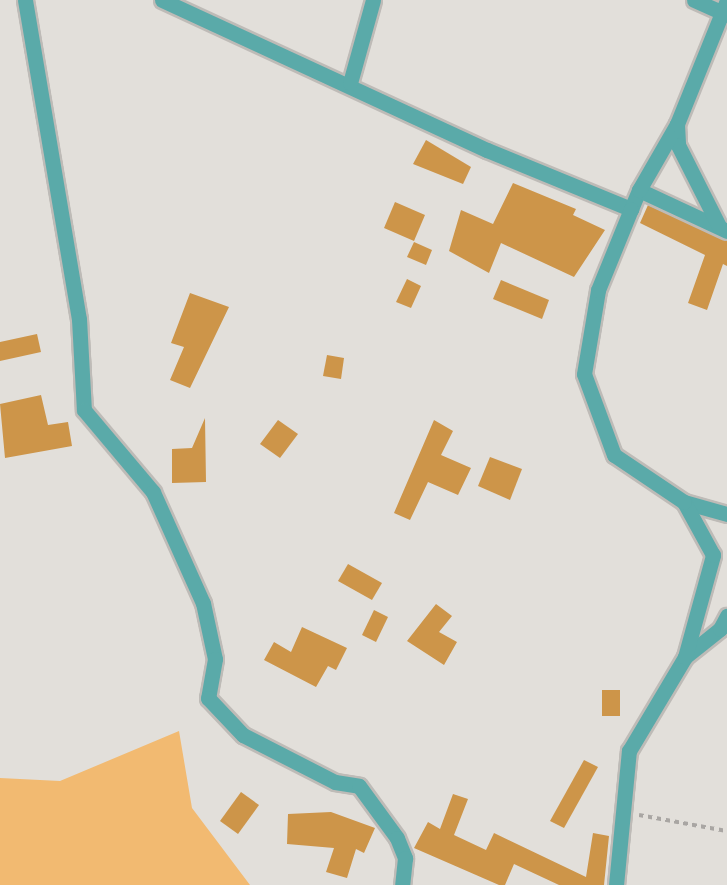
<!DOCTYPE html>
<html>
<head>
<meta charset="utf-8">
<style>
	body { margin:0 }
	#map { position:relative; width:727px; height:885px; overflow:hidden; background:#e2dfda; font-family:"PT Sans",sans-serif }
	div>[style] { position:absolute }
	.green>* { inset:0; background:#f2ba71 }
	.building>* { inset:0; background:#cd9549 }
	.path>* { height:4px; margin-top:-2px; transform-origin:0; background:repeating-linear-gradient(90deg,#a9a6a3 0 4.5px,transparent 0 9px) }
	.roads { filter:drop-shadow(2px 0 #bebbb7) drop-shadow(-2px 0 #bebbb7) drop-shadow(0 2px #bebbb7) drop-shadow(0 -2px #bebbb7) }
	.minor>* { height:15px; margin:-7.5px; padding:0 7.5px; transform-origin:7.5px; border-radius:7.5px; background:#5aaaa9 }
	span { translate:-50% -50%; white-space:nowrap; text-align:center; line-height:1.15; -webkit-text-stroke:6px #fff; paint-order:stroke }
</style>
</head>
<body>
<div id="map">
	<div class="green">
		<div style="clip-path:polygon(179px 731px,192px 808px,250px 885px,0 885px,0 778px,60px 781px)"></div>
	</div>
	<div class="building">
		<div style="clip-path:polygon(426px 140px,471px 167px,463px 184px,413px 164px)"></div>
		<div style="clip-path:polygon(513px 183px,576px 209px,573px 215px,605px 230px,574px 277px,501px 243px,489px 273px,449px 251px,461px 210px,493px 224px)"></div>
		<div style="clip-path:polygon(395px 202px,425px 215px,414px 241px,384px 228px)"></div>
		<div style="clip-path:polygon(648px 205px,727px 241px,727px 266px,723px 264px,707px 310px,688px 303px,705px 255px,640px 223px)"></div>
		<div style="clip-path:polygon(414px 242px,432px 250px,426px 265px,407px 257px)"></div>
		<div style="clip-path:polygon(407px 279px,421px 286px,411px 308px,396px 302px)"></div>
		<div style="clip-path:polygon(501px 280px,549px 300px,542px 319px,493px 299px)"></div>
		<div style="clip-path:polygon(190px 293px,229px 307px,190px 388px,170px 380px,184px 347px,171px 343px)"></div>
		<div style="clip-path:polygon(37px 334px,41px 352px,0 361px,0 342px)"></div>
		<div style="clip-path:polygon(327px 355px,344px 358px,341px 379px,323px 376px)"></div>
		<div style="clip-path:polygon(41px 395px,48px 425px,68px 422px,72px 446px,5px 458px,0 404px)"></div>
		<div style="clip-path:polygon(205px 418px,206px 482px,172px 483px,172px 449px,192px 448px)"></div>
		<div style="clip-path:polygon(278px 420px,298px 434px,280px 458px,260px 444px)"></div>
		<div style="clip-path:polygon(434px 420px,453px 431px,441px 455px,471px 468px,458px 495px,428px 482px,410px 520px,394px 513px)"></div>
		<div style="clip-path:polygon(490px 457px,522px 469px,510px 500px,478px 486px)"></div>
		<div style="clip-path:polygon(348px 564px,382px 583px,372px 600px,338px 581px)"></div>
		<div style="clip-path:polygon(436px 604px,452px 616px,439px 632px,457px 642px,444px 665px,407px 641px)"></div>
		<div style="clip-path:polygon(374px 610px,388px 617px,376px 642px,362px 635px)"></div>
		<div style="clip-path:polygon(302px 627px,347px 648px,336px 670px,328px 666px,316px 687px,264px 660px,274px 642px,291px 652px)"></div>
		<div style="clip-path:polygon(602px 690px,620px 690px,620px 716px,602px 716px)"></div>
		<div style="clip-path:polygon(584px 760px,598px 767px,564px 828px,550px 821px)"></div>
		<div style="clip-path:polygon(241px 792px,259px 805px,238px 834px,220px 821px)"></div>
		<div style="clip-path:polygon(453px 794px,468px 799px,454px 835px,486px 850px,494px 833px,586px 877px,593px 833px,609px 836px,604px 885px,559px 885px,514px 864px,505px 885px,499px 885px,414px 848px,428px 822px,440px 829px)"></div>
		<div style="clip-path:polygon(331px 812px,375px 828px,364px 853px,356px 849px,347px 878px,326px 872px,334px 848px,287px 844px,288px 814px)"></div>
	</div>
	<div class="path">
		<div style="left:639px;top:815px;width:89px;rotate:10.3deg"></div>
	</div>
	<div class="roads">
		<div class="minor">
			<div style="left:25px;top:0;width:324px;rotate:80.4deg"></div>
			<div style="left:79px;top:319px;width:91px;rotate:86.9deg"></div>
			<div style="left:84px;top:410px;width:107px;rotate:49.9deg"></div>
			<div style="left:153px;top:492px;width:122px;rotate:65.8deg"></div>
			<div style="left:203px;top:603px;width:57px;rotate:77.9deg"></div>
			<div style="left:215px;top:659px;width:40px;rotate:100deg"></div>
			<div style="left:208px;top:698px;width:51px;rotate:46.6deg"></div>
			<div style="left:243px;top:735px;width:103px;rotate:27.1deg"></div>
			<div style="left:335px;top:782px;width:24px;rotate:9deg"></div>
			<div style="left:359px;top:786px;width:64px;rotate:53.8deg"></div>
			<div style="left:397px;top:838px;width:22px;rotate:68deg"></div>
			<div style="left:405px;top:858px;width:27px;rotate:96deg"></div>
			<div style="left:162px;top:0;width:358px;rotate:24.8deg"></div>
			<div style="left:487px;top:150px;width:156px;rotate:22.3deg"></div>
			<div style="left:631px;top:209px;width:21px;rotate:-67deg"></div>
			<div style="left:639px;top:190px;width:97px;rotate:25deg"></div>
			<div style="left:694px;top:0;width:36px;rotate:24deg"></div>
			<div style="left:350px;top:83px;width:86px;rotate:-74.5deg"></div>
			<div style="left:677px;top:124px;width:21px;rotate:87deg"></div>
			<div style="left:678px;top:145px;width:91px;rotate:63.2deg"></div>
			<div style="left:639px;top:190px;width:76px;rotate:-60.1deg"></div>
			<div style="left:677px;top:124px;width:134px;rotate:-68deg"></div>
			<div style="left:684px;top:502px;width:45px;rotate:15.6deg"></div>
			<div style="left:685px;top:657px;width:45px;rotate:-38.7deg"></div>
			<div style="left:720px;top:629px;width:15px;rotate:-62deg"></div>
			<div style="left:616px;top:885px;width:135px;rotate:-84.5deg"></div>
			<div style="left:629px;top:751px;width:109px;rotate:-59.2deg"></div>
			<div style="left:685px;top:657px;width:106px;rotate:-74.6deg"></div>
			<div style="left:713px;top:555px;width:60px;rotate:-118.7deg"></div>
			<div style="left:684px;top:502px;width:84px;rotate:-146.1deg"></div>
			<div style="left:614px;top:455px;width:86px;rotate:-110.3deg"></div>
			<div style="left:584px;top:374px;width:85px;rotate:-80.5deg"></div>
			<div style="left:598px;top:290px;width:87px;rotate:-67.8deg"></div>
		</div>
	</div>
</div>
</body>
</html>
